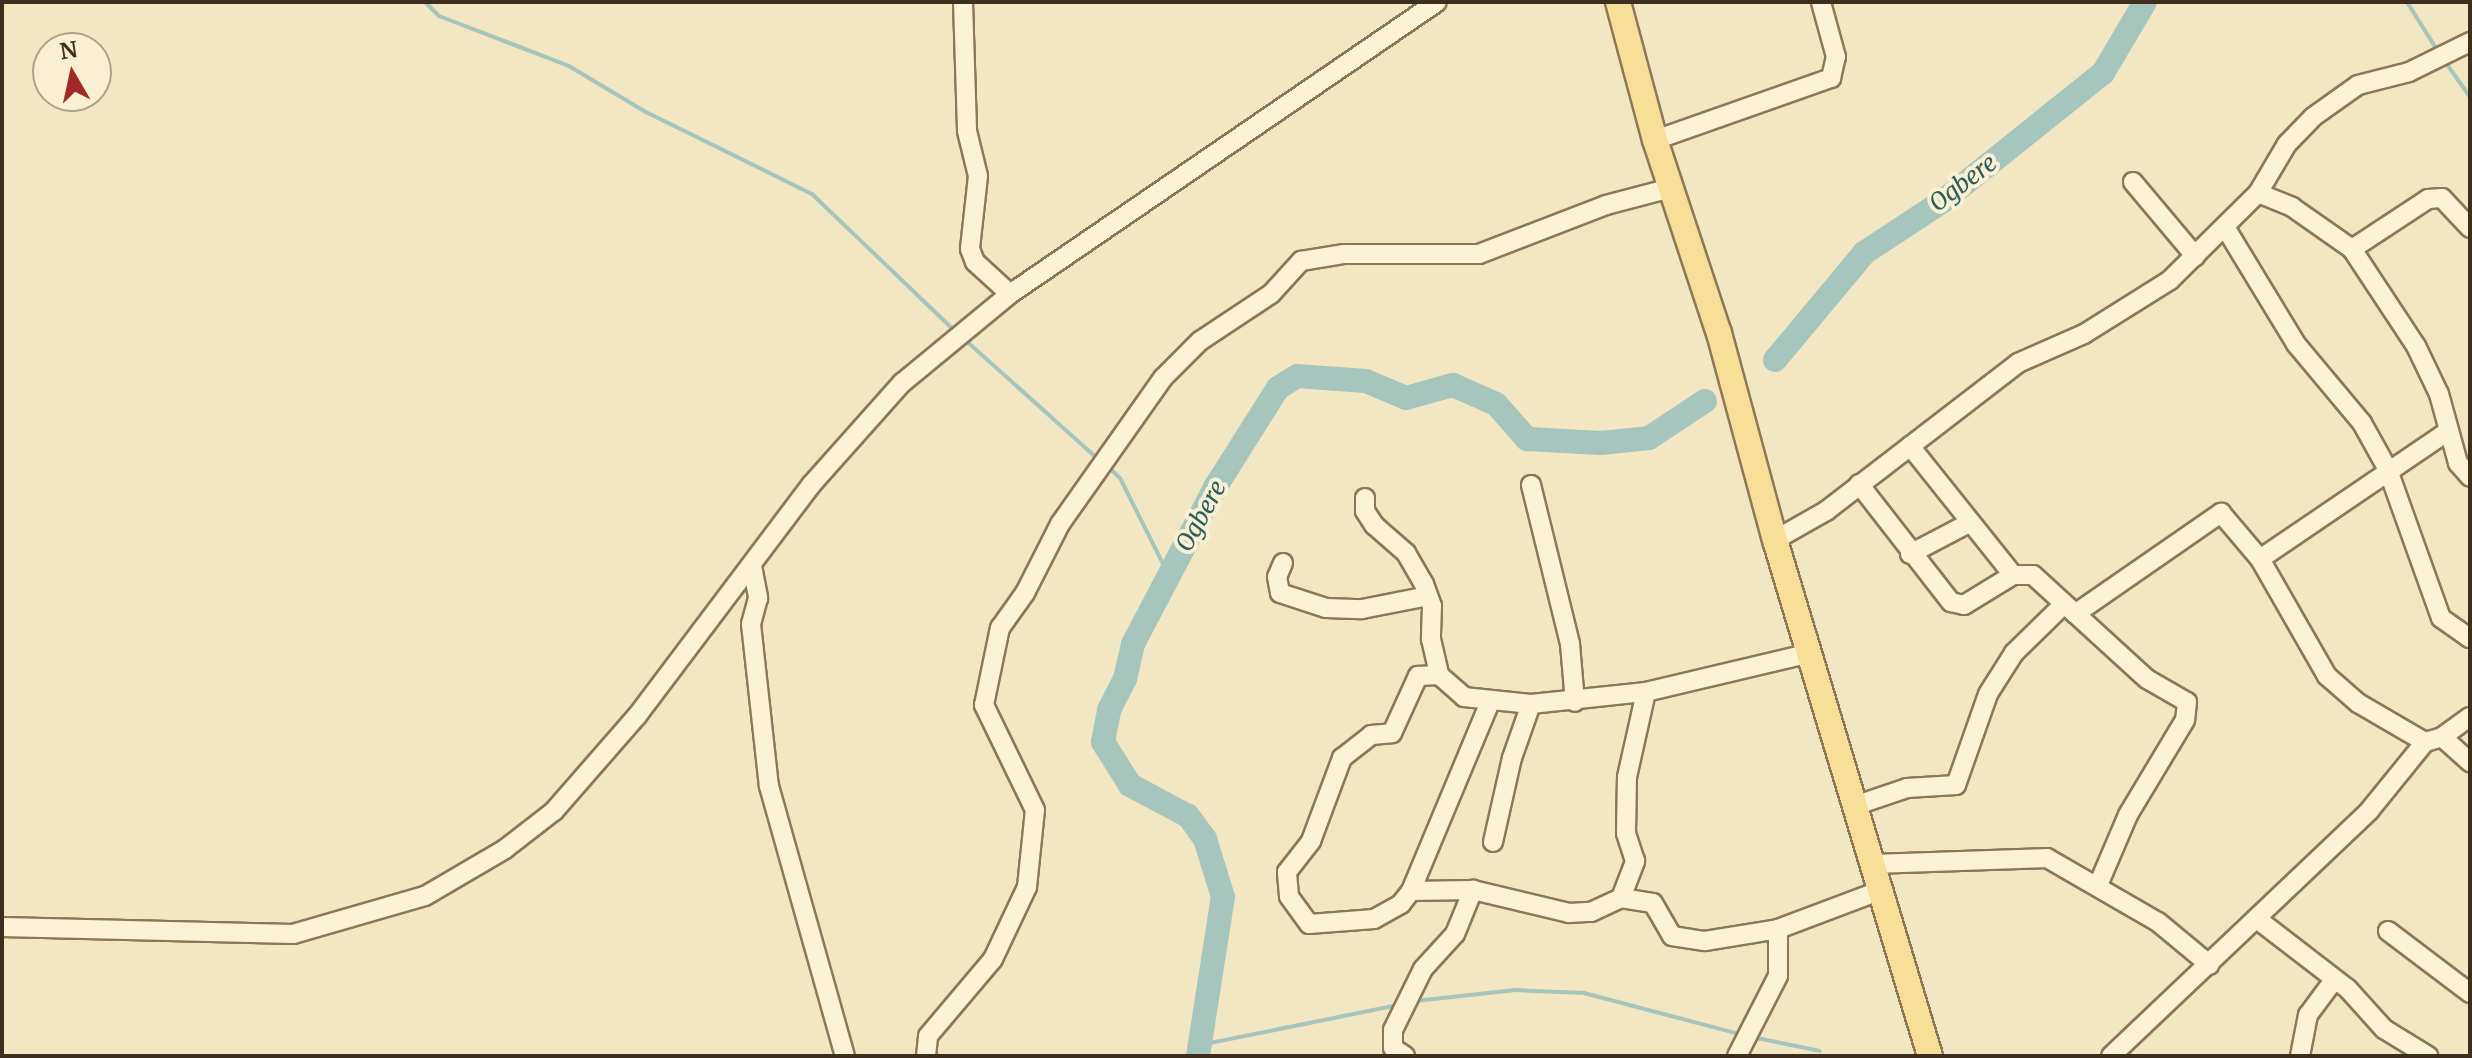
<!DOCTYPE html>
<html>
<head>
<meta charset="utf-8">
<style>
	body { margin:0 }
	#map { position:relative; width:2472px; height:1058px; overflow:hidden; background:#f2e6c3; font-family:Merriweather,serif }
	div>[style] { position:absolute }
	.stream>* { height:4px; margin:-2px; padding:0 2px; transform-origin:2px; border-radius:2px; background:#a5c5bd }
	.river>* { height:24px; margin:-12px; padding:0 12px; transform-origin:12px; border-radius:12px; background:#a5c5bd }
	.roads { filter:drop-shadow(2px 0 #8e7758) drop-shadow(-2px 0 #8e7758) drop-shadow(0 2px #8e7758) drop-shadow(0 -2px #8e7758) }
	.minor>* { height:18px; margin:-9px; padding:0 9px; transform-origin:9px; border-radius:9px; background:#fcf3d7 }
	.major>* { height:24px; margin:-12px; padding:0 12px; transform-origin:12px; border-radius:12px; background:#f8df98 }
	span { translate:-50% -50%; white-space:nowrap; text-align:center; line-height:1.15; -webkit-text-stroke:8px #f9f0d3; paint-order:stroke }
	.water-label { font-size:24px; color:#2b5e5d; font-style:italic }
	.frame { position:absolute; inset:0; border:4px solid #3d2e1d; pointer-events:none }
	.north { position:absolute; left:32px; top:32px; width:80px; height:80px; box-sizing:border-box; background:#f9f0d3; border:2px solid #aea28a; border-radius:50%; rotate:351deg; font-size:22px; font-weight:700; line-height:32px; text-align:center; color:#3d2e1d }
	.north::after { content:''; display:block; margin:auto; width:28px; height:36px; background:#a32722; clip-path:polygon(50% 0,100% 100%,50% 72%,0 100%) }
</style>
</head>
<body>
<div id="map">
	<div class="stream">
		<div style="left:425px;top:2px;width:20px;rotate:45deg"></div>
		<div style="left:439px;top:16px;width:139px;rotate:21deg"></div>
		<div style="left:569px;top:66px;width:90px;rotate:30.9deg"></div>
		<div style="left:646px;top:112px;width:185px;rotate:26.3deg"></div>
		<div style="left:812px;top:194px;width:199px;rotate:43.8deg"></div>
		<div style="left:2407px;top:2px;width:60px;rotate:57.9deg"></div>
		<div style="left:2444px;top:60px;width:45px;rotate:54.9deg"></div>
		<div style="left:963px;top:338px;width:183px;rotate:41.9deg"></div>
		<div style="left:1106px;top:465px;width:19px;rotate:43deg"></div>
		<div style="left:1120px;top:478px;width:112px;rotate:63.4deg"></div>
		<div style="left:1415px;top:1001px;width:101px;rotate:-6.3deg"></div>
		<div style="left:1515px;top:990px;width:69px;rotate:2.5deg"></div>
		<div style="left:1584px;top:993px;width:164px;rotate:14.8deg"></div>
		<div style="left:1752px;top:1037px;width:69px;rotate:11.6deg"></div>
		<div style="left:1200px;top:1045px;width:202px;rotate:-11.4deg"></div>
	</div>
	<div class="river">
		<div style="left:1775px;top:360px;width:139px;rotate:-50.2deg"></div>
		<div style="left:1864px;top:253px;width:95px;rotate:-33.4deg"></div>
		<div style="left:1943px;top:201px;width:205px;rotate:-38.7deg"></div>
		<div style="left:2103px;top:73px;width:82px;rotate:-59.4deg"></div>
		<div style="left:1198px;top:1056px;width:161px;rotate:-81.1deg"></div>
		<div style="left:1223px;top:897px;width:61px;rotate:-107.2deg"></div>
		<div style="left:1205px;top:839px;width:29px;rotate:-126deg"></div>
		<div style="left:1188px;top:816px;width:66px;rotate:-151.9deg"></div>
		<div style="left:1130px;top:785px;width:51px;rotate:-122.1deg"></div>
		<div style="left:1103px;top:742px;width:33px;rotate:-79deg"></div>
		<div style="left:1109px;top:710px;width:35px;rotate:-63deg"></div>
		<div style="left:1125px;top:679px;width:36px;rotate:-77deg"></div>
		<div style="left:1133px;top:644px;width:178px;rotate:-62.3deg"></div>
		<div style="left:1216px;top:486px;width:116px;rotate:-57.7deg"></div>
		<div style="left:1278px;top:388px;width:22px;rotate:-32deg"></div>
		<div style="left:1297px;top:376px;width:69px;rotate:4.1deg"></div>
		<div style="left:1366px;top:381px;width:43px;rotate:23deg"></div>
		<div style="left:1406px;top:398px;width:49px;rotate:-15.5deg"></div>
		<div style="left:1453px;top:385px;width:47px;rotate:23.8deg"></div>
		<div style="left:1496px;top:404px;width:47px;rotate:48.5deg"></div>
		<div style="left:1527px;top:439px;width:74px;rotate:3.1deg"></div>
		<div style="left:1601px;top:443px;width:48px;rotate:-5.9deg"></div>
		<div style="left:1649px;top:438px;width:67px;rotate:-33.5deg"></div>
	</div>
	<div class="roads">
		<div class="minor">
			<div style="left:963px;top:2px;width:129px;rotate:88.2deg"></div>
			<div style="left:967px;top:131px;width:46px;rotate:76.3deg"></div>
			<div style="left:978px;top:176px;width:73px;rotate:96.3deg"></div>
			<div style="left:970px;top:249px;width:14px;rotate:69deg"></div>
			<div style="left:975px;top:262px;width:47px;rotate:42.4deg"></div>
			<div style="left:1655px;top:140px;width:187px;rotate:-19.4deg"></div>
			<div style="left:1831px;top:78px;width:22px;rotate:-77deg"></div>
			<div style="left:1836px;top:57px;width:57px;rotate:-105.3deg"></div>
			<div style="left:2133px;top:182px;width:97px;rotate:50deg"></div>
			<div style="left:2258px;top:193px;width:37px;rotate:22deg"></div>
			<div style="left:2292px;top:207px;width:73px;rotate:35deg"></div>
			<div style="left:2352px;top:249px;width:116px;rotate:56.6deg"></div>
			<div style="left:2416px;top:346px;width:53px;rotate:64.4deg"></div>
			<div style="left:2439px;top:394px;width:72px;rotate:74.6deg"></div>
			<div style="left:2458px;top:463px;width:18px;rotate:49deg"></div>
			<div style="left:2225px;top:227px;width:137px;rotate:58.7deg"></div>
			<div style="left:2296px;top:344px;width:103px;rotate:50.1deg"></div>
			<div style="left:2362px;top:423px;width:54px;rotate:61deg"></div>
			<div style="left:2388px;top:470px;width:157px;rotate:70.3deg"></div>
			<div style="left:2441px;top:618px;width:35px;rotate:35deg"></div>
			<div style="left:2352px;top:249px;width:91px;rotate:-33.3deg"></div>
			<div style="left:2428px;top:199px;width:14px;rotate:-4deg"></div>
			<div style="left:2442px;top:198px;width:41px;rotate:47deg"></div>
			<div style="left:1910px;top:446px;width:165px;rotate:51.4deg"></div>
			<div style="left:1859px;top:484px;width:150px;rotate:52.1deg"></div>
			<div style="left:1951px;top:602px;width:13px;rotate:13deg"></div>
			<div style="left:1964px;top:605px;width:57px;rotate:-31.5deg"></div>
			<div style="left:2013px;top:575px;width:20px"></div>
			<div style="left:2033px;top:575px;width:154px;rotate:42.4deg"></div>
			<div style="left:2147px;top:679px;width:46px;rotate:29.9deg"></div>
			<div style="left:2187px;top:702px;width:18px;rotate:96deg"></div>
			<div style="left:2185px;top:720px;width:111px;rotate:121deg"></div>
			<div style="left:2128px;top:815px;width:74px;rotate:113.1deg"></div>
			<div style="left:1531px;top:485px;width:164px;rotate:76.2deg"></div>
			<div style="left:1570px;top:644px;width:58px;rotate:85.1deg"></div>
			<div style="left:1365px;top:498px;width:13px;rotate:90deg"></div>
			<div style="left:1365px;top:511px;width:17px;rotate:57deg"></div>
			<div style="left:1374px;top:525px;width:43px;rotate:41.2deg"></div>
			<div style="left:1406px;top:553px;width:36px;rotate:60deg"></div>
			<div style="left:1424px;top:584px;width:23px;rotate:70deg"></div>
			<div style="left:1432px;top:606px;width:33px;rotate:92deg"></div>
			<div style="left:1431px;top:639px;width:37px;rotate:77deg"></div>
			<div style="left:1775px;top:540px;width:59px;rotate:-29.6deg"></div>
			<div style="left:1826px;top:511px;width:242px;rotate:-37.6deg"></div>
			<div style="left:2018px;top:363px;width:72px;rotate:-23.7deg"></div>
			<div style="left:2084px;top:334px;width:102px;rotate:-32.1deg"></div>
			<div style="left:2170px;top:280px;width:124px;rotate:-44.7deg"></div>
			<div style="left:2258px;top:193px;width:57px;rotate:-59.4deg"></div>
			<div style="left:2287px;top:144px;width:37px;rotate:-46deg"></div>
			<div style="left:2313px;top:117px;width:55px;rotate:-35.4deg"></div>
			<div style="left:2358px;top:85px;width:53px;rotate:-14.3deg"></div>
			<div style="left:2409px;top:72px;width:68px;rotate:-26.2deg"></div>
			<div style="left:1910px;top:554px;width:67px;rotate:-27.7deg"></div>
			<div style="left:1283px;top:563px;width:15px;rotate:113deg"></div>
			<div style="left:1277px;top:577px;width:16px;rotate:79deg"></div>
			<div style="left:1280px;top:593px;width:48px;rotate:18.1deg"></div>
			<div style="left:1326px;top:608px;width:36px;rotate:2deg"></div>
			<div style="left:1362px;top:609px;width:67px;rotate:-11.1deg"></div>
			<div style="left:752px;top:566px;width:33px;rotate:79deg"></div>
			<div style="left:758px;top:598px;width:27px;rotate:105deg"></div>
			<div style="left:751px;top:624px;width:163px;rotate:83.7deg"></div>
			<div style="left:769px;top:786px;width:280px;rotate:74.3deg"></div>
			<div style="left:2075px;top:614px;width:178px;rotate:-34.7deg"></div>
			<div style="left:2221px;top:513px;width:60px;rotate:49.7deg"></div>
			<div style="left:1490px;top:702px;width:205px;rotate:112.7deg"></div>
			<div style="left:1411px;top:891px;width:16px;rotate:128deg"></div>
			<div style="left:1401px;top:904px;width:31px;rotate:151deg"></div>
			<div style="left:1374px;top:919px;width:65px;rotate:175.6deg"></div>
			<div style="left:1309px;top:924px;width:34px;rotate:-126deg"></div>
			<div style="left:1289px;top:896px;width:24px;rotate:-95deg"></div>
			<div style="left:1287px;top:872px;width:39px;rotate:-52deg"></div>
			<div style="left:1311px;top:841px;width:89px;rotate:-69.5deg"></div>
			<div style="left:1342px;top:758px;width:37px;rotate:-38deg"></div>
			<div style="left:1371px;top:735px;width:21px;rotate:-5deg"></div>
			<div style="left:1392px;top:733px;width:63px;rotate:-65.5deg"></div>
			<div style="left:1418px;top:676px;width:21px;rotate:-3deg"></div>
			<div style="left:1439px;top:675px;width:33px;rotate:41deg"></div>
			<div style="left:1464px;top:697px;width:67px;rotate:6deg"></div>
			<div style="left:1531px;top:704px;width:116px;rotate:-6deg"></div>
			<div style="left:1646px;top:692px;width:170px;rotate:-13.3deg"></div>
			<div style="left:2442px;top:737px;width:38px;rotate:42deg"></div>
			<div style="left:2425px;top:742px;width:78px;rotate:-149.8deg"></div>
			<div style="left:2358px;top:703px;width:41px;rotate:-138.9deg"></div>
			<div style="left:2327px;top:676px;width:135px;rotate:-119.8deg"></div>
			<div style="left:2260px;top:559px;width:226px;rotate:-34.2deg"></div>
			<div style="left:1857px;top:805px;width:53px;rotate:-18.8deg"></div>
			<div style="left:1907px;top:788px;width:49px;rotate:-3.5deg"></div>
			<div style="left:1956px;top:785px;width:96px;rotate:-70.6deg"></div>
			<div style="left:1988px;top:694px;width:49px;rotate:-57.6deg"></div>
			<div style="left:2014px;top:653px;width:70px;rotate:-44.4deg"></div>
			<div style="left:1493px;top:842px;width:86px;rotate:-77.3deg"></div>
			<div style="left:1512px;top:758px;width:57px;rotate:-70.6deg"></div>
			<div style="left:1875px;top:864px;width:172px;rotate:-2deg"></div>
			<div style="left:2047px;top:858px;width:128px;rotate:30deg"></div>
			<div style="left:2158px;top:922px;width:67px;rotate:39.6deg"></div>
			<div style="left:1411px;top:891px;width:62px;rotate:-0.9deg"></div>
			<div style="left:1473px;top:890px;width:99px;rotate:13.5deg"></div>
			<div style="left:1569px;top:913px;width:22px;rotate:-3deg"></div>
			<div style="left:1591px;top:912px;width:33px;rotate:-25deg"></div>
			<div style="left:1621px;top:898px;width:40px;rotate:-69deg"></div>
			<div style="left:1635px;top:861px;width:29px;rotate:-108deg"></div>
			<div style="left:1626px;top:833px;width:56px;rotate:-89deg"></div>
			<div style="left:1627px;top:777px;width:87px;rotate:-77.4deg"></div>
			<div style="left:1621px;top:898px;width:32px;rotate:9deg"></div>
			<div style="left:1653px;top:903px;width:38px;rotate:60deg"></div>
			<div style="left:1672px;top:936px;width:33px;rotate:9deg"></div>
			<div style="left:1705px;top:941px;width:74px;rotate:-9.3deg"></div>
			<div style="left:1778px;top:929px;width:111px;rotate:-20.6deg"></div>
			<div style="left:2257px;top:919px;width:115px;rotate:37.6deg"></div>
			<div style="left:2348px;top:989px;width:54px;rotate:48deg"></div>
			<div style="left:2384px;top:1029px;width:52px;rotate:31.5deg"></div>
			<div style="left:2px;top:927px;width:291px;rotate:1.4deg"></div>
			<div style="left:293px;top:934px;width:137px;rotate:-16.1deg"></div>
			<div style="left:425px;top:896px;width:93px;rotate:-30.4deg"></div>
			<div style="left:505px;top:849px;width:62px;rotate:-37.8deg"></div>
			<div style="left:554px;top:811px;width:126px;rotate:-48.9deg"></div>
			<div style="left:637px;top:716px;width:289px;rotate:-53deg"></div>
			<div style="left:811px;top:485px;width:137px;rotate:-48.3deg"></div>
			<div style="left:902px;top:383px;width:140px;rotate:-39.5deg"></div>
			<div style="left:1010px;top:294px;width:517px;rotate:-34.37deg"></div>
			<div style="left:2388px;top:931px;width:103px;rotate:37.1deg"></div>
			<div style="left:926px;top:1056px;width:20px;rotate:-84deg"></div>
			<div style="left:928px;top:1036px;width:101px;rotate:-49.8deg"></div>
			<div style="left:993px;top:959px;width:80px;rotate:-64.7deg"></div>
			<div style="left:1027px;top:887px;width:77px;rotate:-84.1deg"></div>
			<div style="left:1035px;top:810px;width:117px;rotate:-115.9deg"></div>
			<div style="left:984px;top:705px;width:79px;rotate:-78.3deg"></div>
			<div style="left:1000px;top:628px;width:43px;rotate:-54.5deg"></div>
			<div style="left:1025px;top:593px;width:77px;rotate:-63.1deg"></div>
			<div style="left:1060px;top:524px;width:179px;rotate:-54.8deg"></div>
			<div style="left:1163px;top:378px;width:52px;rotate:-45deg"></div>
			<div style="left:1200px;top:341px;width:85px;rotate:-33.5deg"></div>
			<div style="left:1271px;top:294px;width:45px;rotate:-47.7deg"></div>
			<div style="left:1301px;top:261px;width:44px;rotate:-9.2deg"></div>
			<div style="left:1344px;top:254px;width:135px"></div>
			<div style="left:1479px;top:254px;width:136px;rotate:-21.1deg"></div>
			<div style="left:1606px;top:205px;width:67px;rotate:-14.7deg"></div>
			<div style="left:1405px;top:1056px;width:14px;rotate:-146deg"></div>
			<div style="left:1393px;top:1048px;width:18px;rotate:-90deg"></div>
			<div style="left:1393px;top:1030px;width:68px;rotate:-63.8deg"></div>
			<div style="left:1423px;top:969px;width:47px;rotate:-47.6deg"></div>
			<div style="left:1455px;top:934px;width:48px;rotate:-67.8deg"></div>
			<div style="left:1737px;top:1056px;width:90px;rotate:-62.9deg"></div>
			<div style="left:1778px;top:976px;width:47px;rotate:-90deg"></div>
			<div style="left:2111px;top:1056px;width:356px;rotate:-43.5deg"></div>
			<div style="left:2369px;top:811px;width:89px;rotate:-50.9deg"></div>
			<div style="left:2425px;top:742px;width:18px;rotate:-16deg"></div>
			<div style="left:2442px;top:737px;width:34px;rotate:-36deg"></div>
			<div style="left:2300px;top:1056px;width:42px;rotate:-79deg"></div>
			<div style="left:2308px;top:1015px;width:44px;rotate:-53.4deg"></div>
		</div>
		<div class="major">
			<div style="left:1618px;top:2px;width:143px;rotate:75deg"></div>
			<div style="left:1655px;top:140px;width:203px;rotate:71.7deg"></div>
			<div style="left:1719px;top:333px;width:214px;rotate:74.9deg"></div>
			<div style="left:1775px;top:540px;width:539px;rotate:73.28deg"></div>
		</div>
	</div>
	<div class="water-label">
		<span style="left:1963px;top:183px;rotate:-37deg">Ogbere</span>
		<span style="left:1201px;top:516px;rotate:-61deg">Ogbere</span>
	</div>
	<div class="frame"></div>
	<div class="north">N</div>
</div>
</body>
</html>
